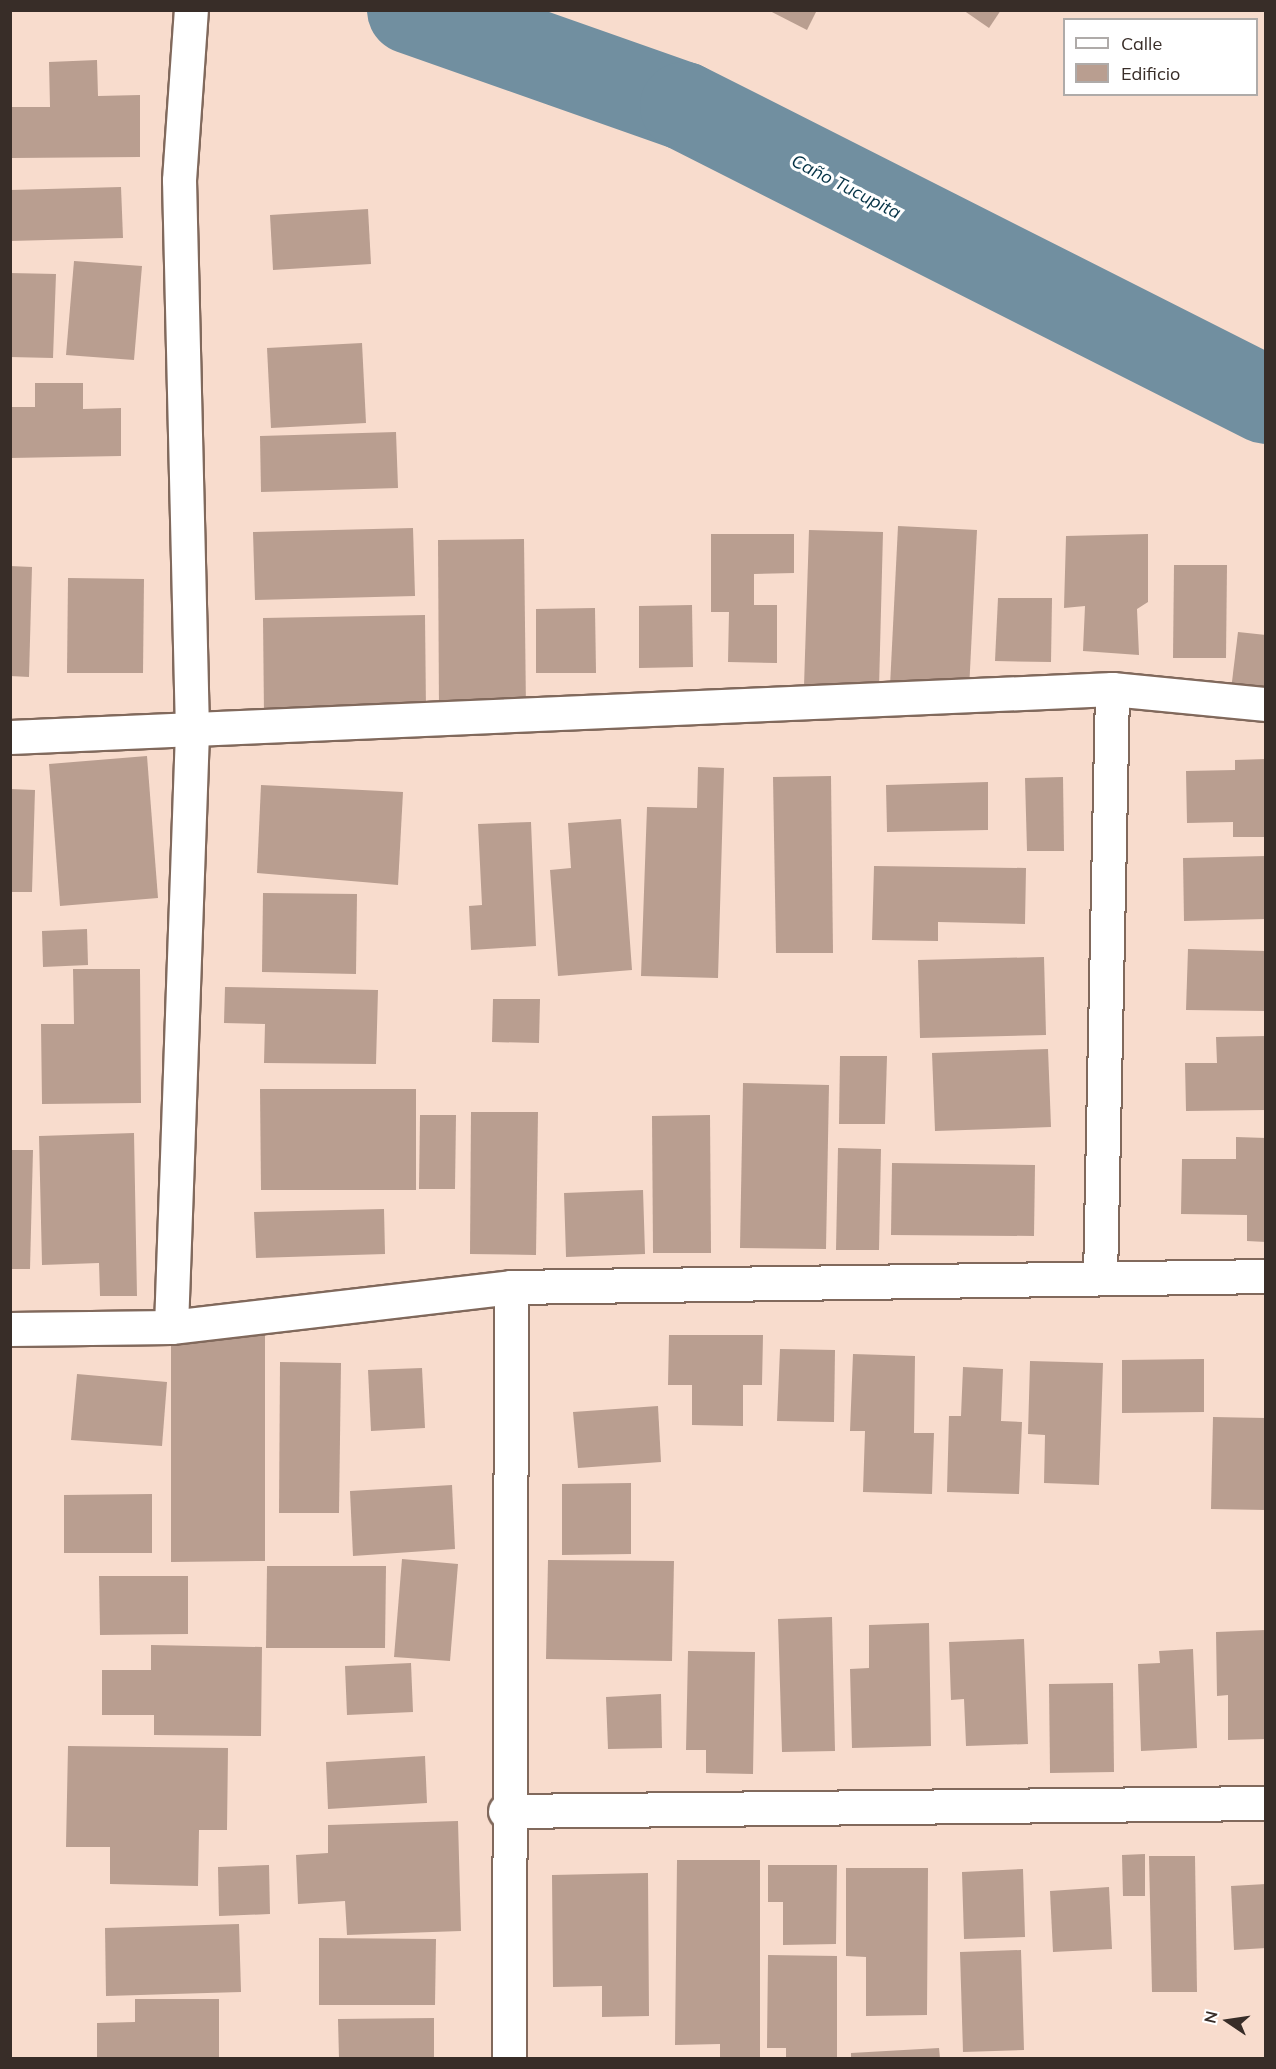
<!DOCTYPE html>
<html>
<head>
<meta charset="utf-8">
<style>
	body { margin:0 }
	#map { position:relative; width:1276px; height:2069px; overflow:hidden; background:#f8dccd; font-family:Mulish,sans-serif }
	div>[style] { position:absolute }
	.river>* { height:88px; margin:-44px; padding:0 44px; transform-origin:44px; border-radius:44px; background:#718fa0 }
	.building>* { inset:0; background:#b99e90 }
	.roads { filter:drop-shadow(2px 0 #81695c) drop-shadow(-2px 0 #81695c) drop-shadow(0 2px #81695c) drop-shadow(0 -2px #81695c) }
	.street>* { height:33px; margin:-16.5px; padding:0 16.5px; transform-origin:16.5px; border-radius:16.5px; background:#fff }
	span { translate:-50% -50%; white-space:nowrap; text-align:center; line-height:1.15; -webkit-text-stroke:6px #fff; paint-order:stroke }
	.water-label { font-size:18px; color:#053346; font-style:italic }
	.frame { position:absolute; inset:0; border:12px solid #382d28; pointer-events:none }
	.legend { position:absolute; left:1063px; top:18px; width:195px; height:78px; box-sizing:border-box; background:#fff; border:2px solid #afaba9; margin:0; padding:8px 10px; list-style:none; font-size:18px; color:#382d28 }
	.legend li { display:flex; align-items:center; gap:12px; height:30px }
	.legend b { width:30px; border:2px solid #afaba9 }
	.north { position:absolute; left:1198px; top:1991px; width:60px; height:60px; -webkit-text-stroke:4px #fff; paint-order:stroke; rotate:283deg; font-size:16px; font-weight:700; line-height:24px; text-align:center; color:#382d28 }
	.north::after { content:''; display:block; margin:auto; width:21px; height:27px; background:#382d28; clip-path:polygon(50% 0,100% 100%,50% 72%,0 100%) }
</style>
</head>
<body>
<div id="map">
	<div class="river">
		<div style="left:411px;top:10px;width:289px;rotate:19.4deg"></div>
		<div style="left:684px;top:106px;width:652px;rotate:26.8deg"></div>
	</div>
	<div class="building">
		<div style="clip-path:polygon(768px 10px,817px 10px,807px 30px)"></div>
		<div style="clip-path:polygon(963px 10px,1001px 10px,989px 28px)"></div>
		<div style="clip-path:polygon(97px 60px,98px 96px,140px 95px,140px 157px,12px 158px,11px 107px,50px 107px,49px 62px)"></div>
		<div style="clip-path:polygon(121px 187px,123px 238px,10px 241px,10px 190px)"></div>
		<div style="clip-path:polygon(368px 209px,371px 264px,273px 270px,270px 215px)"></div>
		<div style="clip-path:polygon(74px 261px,142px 266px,134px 360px,66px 355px)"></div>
		<div style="clip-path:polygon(10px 273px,56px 274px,53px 358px,10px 357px)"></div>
		<div style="clip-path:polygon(362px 343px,366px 423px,271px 428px,267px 348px)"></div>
		<div style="clip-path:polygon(35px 383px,83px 383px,83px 409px,121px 408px,121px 456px,10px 458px,10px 407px,35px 407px)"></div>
		<div style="clip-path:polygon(396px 432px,398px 488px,261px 492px,260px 436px)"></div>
		<div style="clip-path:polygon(898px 526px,977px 530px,969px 690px,890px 686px)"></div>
		<div style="clip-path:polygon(413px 528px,415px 596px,255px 600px,253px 532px)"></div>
		<div style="clip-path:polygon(809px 530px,883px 532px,879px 688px,804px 686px)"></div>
		<div style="clip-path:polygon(711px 534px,794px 534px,794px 573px,754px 574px,754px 605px,777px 605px,777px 663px,728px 662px,729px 612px,711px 612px)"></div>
		<div style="clip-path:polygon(1148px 534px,1148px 602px,1137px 609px,1139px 655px,1083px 651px,1085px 606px,1064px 608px,1066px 536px)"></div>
		<div style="clip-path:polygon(524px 539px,526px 710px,439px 711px,438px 540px)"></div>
		<div style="clip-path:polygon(1174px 565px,1227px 565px,1226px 658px,1173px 658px)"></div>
		<div style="clip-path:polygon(10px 566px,32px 567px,29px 677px,10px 676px)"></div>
		<div style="clip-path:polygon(68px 578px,144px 579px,143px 673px,67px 673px)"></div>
		<div style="clip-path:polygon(998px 598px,1052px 598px,1051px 662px,995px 661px)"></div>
		<div style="clip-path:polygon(692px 605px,693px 667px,639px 668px,639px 606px)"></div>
		<div style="clip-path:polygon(595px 608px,596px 673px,536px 673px,536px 609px)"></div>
		<div style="clip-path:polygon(425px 615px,426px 712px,264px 715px,263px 618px)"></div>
		<div style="clip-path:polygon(1238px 632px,1266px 635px,1266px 702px,1230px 698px)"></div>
		<div style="clip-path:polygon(147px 756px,158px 898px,60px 906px,49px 764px)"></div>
		<div style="clip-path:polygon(1266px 759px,1266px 837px,1233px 837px,1233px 822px,1187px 823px,1186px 771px,1235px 770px,1235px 760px)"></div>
		<div style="clip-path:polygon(698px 767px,724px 768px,718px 978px,641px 976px,647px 807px,697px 808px)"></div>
		<div style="clip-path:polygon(831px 776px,833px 953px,776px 953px,773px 777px)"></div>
		<div style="clip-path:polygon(1063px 777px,1064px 851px,1027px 851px,1025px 778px)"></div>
		<div style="clip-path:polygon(988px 782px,988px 830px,887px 832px,886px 785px)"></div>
		<div style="clip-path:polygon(261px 785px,403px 792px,398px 885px,257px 873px)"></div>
		<div style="clip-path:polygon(10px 789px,35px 790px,32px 892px,10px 892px)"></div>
		<div style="clip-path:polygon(621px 819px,632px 970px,558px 976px,550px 870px,571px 868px,568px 823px)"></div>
		<div style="clip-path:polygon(531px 822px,536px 946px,471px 950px,469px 906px,482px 905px,478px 824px)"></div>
		<div style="clip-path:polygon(1266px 856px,1266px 919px,1184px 921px,1183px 858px)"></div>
		<div style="clip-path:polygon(874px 866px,1026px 868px,1025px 924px,938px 922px,938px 941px,872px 940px)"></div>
		<div style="clip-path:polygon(263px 893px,357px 894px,356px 974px,262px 972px)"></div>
		<div style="clip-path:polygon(87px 929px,88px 965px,43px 967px,42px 931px)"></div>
		<div style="clip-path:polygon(1188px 949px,1266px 951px,1266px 1011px,1186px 1010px)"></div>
		<div style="clip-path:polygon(1044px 957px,1046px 1035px,920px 1038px,918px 960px)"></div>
		<div style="clip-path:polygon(73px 969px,140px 969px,141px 1103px,42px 1104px,41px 1024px,74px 1024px)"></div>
		<div style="clip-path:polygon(225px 987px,378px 990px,376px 1064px,264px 1063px,265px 1024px,224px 1023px)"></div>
		<div style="clip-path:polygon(493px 999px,540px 999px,539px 1043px,492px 1042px)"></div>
		<div style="clip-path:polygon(1266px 1036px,1266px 1110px,1186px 1111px,1185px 1063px,1217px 1063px,1216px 1037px)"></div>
		<div style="clip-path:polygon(1048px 1049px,1051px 1127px,935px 1131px,932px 1053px)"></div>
		<div style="clip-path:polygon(840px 1056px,887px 1056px,885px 1124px,839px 1124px)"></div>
		<div style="clip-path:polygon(743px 1083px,829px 1085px,826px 1249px,740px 1248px)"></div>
		<div style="clip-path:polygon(260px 1089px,416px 1089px,416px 1190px,261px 1190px)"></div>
		<div style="clip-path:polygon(471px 1112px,538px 1112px,536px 1255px,470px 1254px)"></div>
		<div style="clip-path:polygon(420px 1115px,456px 1115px,455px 1189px,419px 1189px)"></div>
		<div style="clip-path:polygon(710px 1115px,711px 1253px,653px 1253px,652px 1116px)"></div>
		<div style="clip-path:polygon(134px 1133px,137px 1296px,100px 1296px,99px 1263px,42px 1265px,39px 1136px)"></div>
		<div style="clip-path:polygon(1236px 1137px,1266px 1138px,1266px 1242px,1247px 1241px,1247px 1215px,1181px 1214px,1182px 1159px,1236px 1159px)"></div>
		<div style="clip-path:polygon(838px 1148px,881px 1149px,879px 1250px,836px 1250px)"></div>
		<div style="clip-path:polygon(10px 1150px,33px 1150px,30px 1269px,10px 1269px)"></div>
		<div style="clip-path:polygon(892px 1163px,1035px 1165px,1034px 1236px,891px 1235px)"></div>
		<div style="clip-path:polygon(643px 1190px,645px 1254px,566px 1257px,564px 1193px)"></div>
		<div style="clip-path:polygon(384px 1209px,385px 1254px,256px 1258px,254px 1212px)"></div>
		<div style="clip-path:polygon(171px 1329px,265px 1329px,265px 1561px,171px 1562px)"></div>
		<div style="clip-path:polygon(669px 1335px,763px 1335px,762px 1385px,743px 1385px,743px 1426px,692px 1425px,692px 1385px,668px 1385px)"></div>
		<div style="clip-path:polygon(780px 1349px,835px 1350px,834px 1422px,777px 1421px)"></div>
		<div style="clip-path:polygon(853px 1354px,915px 1356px,914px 1433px,934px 1433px,932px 1494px,863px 1492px,865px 1431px,850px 1431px)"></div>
		<div style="clip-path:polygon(1204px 1359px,1204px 1412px,1122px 1413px,1122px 1360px)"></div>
		<div style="clip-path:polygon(1030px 1361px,1103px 1363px,1099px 1485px,1044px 1483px,1045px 1435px,1028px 1434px)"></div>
		<div style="clip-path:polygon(280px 1362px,341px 1363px,339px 1513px,279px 1513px)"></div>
		<div style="clip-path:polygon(963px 1367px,1003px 1369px,1001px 1421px,1022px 1422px,1019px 1494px,947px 1492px,949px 1416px,961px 1416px)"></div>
		<div style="clip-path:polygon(422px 1368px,425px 1428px,371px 1431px,368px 1370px)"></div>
		<div style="clip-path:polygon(77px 1374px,167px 1382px,162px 1446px,71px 1440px)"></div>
		<div style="clip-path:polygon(658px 1406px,661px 1462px,578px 1468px,573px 1412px)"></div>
		<div style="clip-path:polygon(1213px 1417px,1266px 1418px,1266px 1510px,1211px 1509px)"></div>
		<div style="clip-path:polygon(631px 1483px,631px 1554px,562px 1555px,562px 1484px)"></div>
		<div style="clip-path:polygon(452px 1485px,455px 1549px,353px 1556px,350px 1491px)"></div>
		<div style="clip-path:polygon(152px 1494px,152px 1553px,64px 1553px,64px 1495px)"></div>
		<div style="clip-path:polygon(402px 1559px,458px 1564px,450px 1661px,394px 1657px)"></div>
		<div style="clip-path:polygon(548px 1560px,674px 1561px,672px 1661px,546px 1659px)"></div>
		<div style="clip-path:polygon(267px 1566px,386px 1566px,385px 1648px,266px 1648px)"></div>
		<div style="clip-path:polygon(99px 1576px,188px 1576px,188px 1634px,100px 1635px)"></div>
		<div style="clip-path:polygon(832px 1617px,835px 1751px,782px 1752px,778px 1619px)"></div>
		<div style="clip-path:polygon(929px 1623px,931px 1746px,852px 1748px,850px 1669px,869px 1668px,869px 1625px)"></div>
		<div style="clip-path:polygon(1266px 1630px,1266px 1739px,1228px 1740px,1228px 1695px,1217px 1696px,1216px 1632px)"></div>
		<div style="clip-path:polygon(1024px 1639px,1028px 1744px,966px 1746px,964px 1699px,951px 1700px,949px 1642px)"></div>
		<div style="clip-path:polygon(151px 1645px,262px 1647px,261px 1736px,154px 1735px,154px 1715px,102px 1715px,102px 1670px,151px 1670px)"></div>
		<div style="clip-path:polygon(1193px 1649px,1197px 1748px,1141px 1751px,1138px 1664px,1160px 1663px,1159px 1651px)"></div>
		<div style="clip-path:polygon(688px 1651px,755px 1652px,753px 1774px,706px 1773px,706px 1750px,686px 1750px)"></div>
		<div style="clip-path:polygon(411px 1663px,413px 1712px,347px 1715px,345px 1666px)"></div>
		<div style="clip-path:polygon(1113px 1683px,1114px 1772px,1050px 1773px,1049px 1684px)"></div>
		<div style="clip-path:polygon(661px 1694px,662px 1748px,608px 1749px,606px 1697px)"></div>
		<div style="clip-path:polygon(68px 1746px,228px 1748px,227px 1830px,199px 1830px,198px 1886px,110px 1884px,110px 1847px,66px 1847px)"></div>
		<div style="clip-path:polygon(425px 1756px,427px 1803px,328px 1809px,326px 1762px)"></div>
		<div style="clip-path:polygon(458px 1821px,461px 1931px,347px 1935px,345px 1901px,298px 1904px,296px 1855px,328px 1853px,328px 1825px)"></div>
		<div style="clip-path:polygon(1145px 1854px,1145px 1896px,1123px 1896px,1122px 1855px)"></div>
		<div style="clip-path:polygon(1149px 1856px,1195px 1856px,1197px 1992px,1152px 1992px)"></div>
		<div style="clip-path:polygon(677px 1860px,760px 1860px,760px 2058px,720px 2058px,720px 2044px,675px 2045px)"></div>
		<div style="clip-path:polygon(269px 1865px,270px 1914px,219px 1916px,218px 1867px)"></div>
		<div style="clip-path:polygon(768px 1865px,837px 1865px,836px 1944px,783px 1945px,783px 1902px,768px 1902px)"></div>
		<div style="clip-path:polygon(846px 1868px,928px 1868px,927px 2015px,866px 2016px,866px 1957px,846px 1956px)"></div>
		<div style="clip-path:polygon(1023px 1869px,1025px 1937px,964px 1939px,962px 1872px)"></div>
		<div style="clip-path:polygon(648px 1873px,649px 2016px,602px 2017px,602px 1986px,553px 1987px,552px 1875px)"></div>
		<div style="clip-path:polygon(1266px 1884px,1266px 1948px,1234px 1950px,1231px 1886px)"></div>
		<div style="clip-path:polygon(1109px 1887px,1112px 1949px,1053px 1952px,1050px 1891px)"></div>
		<div style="clip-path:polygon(239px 1924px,241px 1992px,106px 1996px,105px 1928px)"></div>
		<div style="clip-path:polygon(319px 1938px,436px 1939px,435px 2005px,319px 2005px)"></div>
		<div style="clip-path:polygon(1021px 1950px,1024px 2050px,963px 2052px,960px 1952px)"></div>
		<div style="clip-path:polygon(768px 1955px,837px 1956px,837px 2058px,786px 2058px,786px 2048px,767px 2048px)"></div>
		<div style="clip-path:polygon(135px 1999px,219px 1999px,219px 2058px,97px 2058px,97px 2023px,135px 2022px)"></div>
		<div style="clip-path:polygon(434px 2018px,434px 2058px,339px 2058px,338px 2019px)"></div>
		<div style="clip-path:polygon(939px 2048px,940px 2058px,851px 2058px,851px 2053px)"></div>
	</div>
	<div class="roads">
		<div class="street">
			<div style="left:10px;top:737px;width:1103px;rotate:-2.49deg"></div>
			<div style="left:1112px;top:689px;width:155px;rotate:5.6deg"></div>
			<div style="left:1100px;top:1278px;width:589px;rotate:-88.83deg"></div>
			<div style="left:171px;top:1327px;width:596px;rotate:-87.98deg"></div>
			<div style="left:192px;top:731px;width:551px;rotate:-91.35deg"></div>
			<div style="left:179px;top:180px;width:170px;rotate:-86deg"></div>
			<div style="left:10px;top:1329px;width:161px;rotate:-0.7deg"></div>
			<div style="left:171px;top:1327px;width:342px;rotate:-6.7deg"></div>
			<div style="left:511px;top:1287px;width:755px;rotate:-0.83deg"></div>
			<div style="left:505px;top:1811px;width:761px;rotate:-0.6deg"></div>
			<div style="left:509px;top:2058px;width:771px;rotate:-89.85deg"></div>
		</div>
	</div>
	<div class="water-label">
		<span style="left:846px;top:187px;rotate:27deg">Caño Tucupita</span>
	</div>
	<div class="frame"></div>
	<ul class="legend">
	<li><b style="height:8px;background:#fff"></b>Calle</li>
	<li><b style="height:16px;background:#b99e90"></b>Edificio</li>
	</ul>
	<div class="north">N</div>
</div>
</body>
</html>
